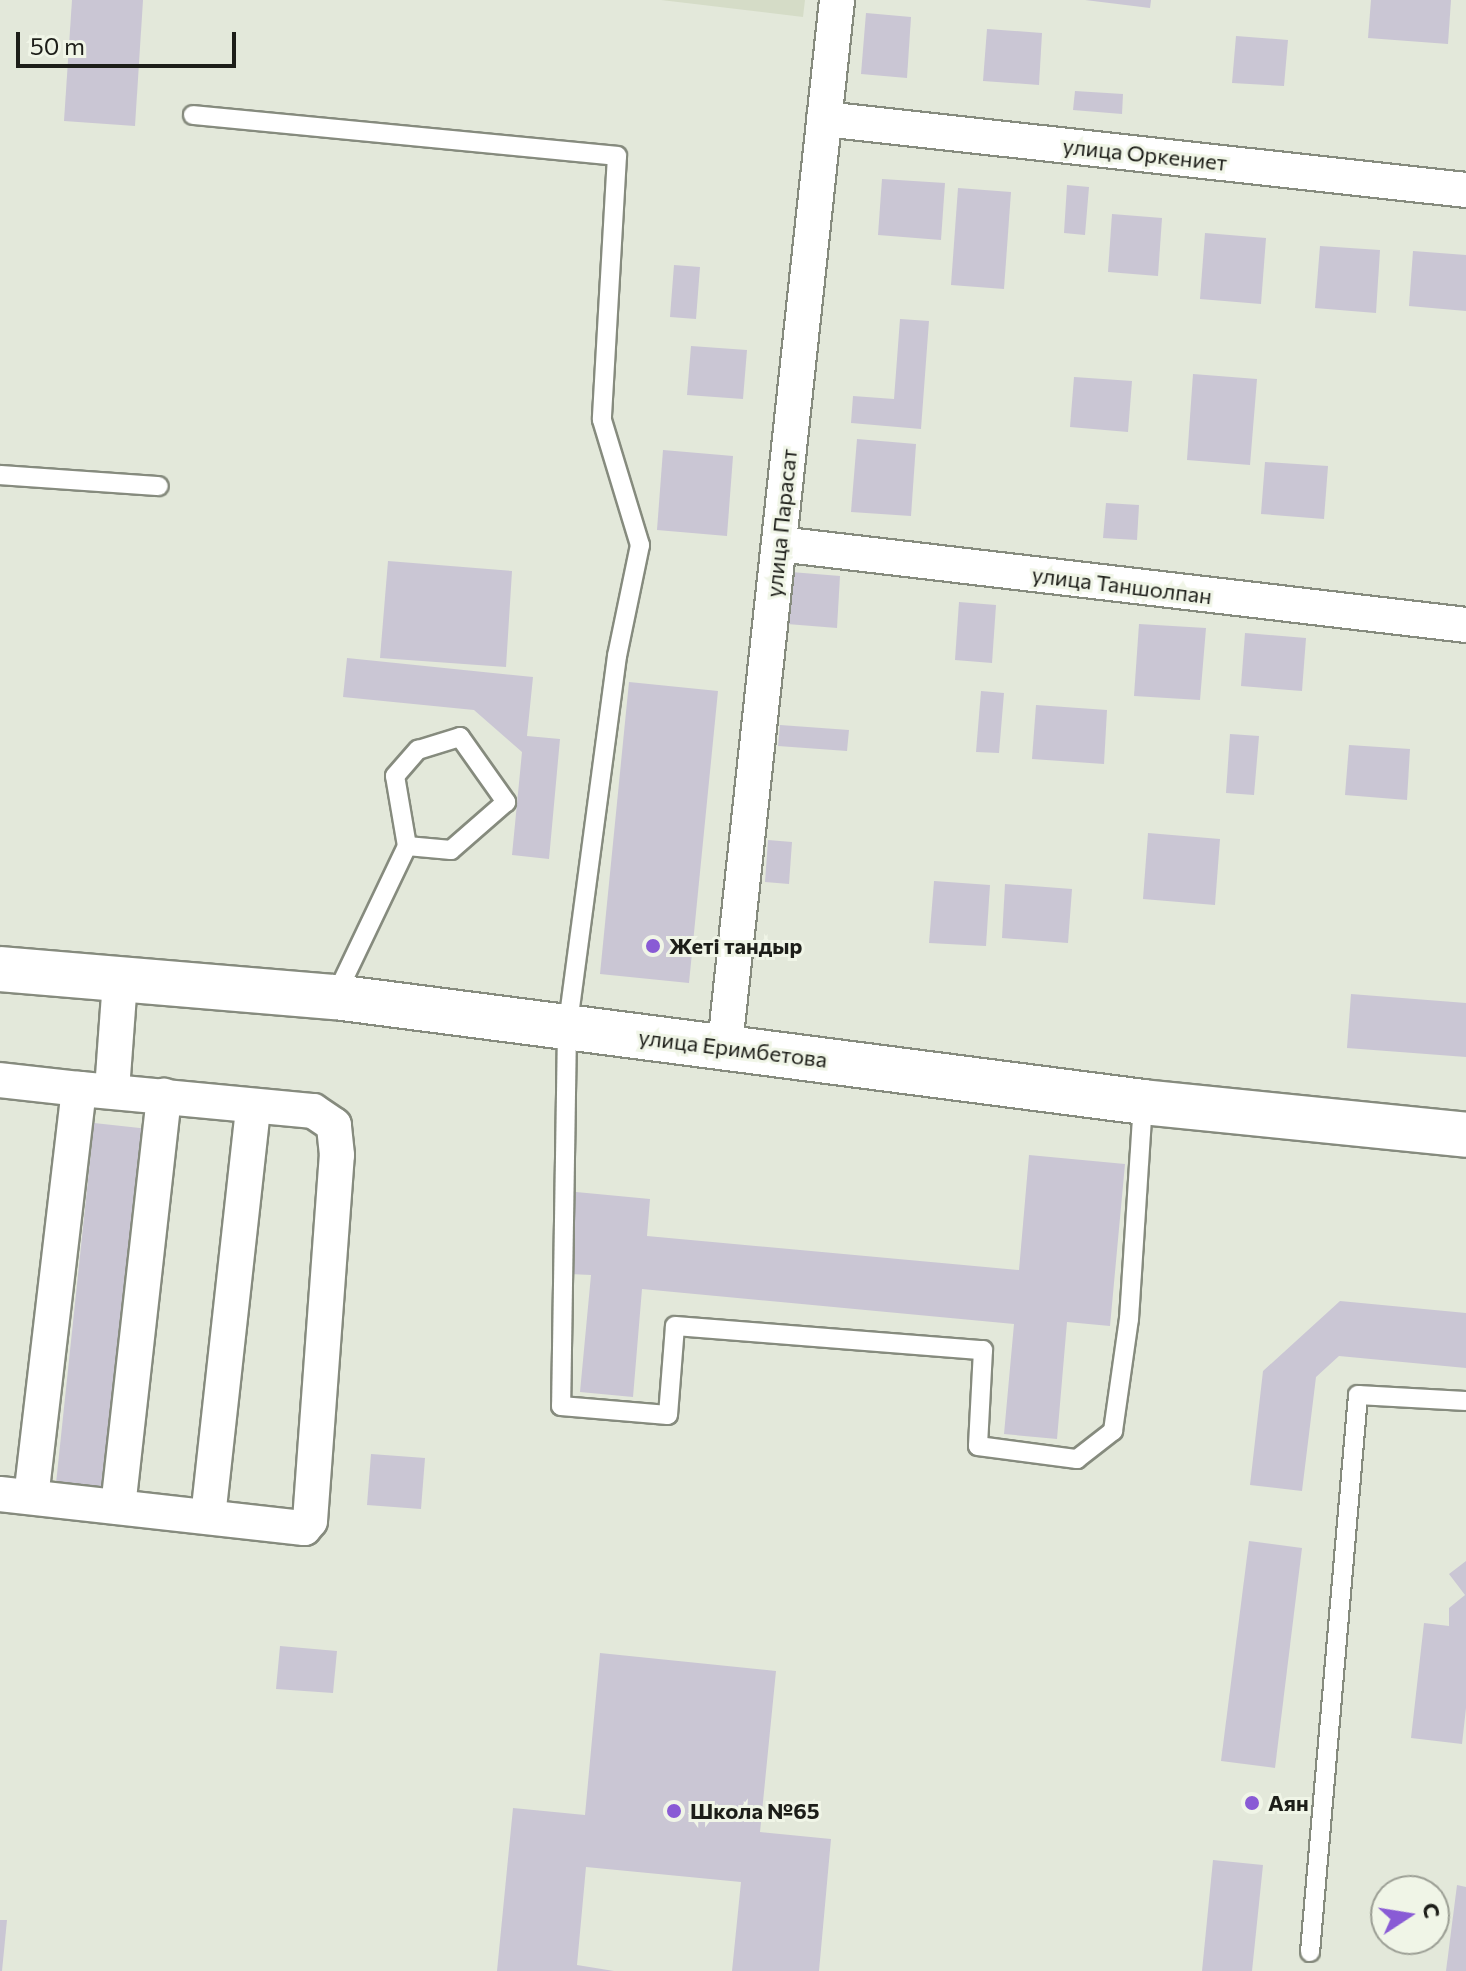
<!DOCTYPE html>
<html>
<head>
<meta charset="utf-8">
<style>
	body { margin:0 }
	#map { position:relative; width:1466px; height:1971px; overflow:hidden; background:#e3e8da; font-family:Commissioner,sans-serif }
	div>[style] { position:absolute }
	.built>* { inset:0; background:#d5dcc7 }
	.building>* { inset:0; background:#cac6d4 }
	.roads { filter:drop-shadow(2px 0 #868b7e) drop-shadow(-2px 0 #868b7e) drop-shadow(0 2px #868b7e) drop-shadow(0 -2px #868b7e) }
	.lane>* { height:18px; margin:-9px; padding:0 9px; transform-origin:9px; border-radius:9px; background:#fff }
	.street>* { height:34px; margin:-17px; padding:0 17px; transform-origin:17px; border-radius:17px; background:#fff }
	.secondary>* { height:44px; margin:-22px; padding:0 22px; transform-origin:22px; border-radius:22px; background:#fff }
	.dots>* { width:22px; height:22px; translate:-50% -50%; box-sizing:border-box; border:4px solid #f0f5e7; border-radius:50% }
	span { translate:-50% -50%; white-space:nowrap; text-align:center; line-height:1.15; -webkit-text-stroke:6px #f0f5e7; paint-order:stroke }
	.street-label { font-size:22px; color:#1d1e19 }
	.poi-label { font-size:22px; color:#1d1e19; font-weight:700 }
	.left { translate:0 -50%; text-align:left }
	.north { position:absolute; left:1370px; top:1875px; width:80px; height:80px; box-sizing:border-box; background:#f0f5e7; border:2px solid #9c9f95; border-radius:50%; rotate:78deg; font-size:22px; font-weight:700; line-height:32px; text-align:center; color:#1d1e19 }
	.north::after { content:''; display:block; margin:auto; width:28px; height:36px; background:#895bd5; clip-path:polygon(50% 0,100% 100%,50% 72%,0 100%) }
	.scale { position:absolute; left:16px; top:32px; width:220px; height:36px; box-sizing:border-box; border:4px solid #1d1e19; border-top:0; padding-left:10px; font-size:24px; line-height:28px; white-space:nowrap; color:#1d1e19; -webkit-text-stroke:6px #f0f5e7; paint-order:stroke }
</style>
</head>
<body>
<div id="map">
	<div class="built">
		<div style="clip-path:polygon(661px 0,805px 0,803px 17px)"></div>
	</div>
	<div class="building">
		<div style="clip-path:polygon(72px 0,143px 0,135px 126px,64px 121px)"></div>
		<div style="clip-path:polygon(1085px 0,1151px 0,1150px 8px)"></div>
		<div style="clip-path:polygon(1371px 0,1451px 0,1448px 44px,1368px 38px)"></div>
		<div style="clip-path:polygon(866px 13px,911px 17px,907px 78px,861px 74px)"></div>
		<div style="clip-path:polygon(987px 29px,1042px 33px,1039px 85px,983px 81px)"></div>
		<div style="clip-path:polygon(1236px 36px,1288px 40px,1284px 86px,1232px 83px)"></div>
		<div style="clip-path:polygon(1075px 91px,1123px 94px,1122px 114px,1073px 110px)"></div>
		<div style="clip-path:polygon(882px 179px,945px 183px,941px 240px,878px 235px)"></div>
		<div style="clip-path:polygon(1067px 185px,1089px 187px,1085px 235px,1064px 233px)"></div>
		<div style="clip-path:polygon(958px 188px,1011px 192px,1004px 289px,951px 285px)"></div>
		<div style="clip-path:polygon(1112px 214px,1162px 218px,1158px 276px,1108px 272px)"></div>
		<div style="clip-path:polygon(1205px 233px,1266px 238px,1261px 304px,1200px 299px)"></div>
		<div style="clip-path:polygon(1320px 246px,1380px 250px,1376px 313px,1315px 308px)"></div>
		<div style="clip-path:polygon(1413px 251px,1466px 255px,1466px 311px,1409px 306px)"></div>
		<div style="clip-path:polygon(674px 265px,700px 267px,696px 319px,670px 317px)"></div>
		<div style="clip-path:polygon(900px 319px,929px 321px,921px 429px,851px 423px,853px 396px,894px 399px)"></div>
		<div style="clip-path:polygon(691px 346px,747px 350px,743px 399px,687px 395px)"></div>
		<div style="clip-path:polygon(1193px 374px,1257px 379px,1250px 465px,1187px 460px)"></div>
		<div style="clip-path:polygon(1074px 377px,1132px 381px,1128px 432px,1070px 427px)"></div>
		<div style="clip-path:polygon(857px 439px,916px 444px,911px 516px,851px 512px)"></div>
		<div style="clip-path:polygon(663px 450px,733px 456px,727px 536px,657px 530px)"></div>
		<div style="clip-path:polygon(1265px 462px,1328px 466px,1324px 519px,1261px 514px)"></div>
		<div style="clip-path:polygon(1106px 503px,1139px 505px,1137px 540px,1103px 538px)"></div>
		<div style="clip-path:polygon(388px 561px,512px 571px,506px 667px,380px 658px)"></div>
		<div style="clip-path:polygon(791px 572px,840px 576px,837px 628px,787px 624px)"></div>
		<div style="clip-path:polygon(959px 602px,996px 605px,992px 663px,955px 660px)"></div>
		<div style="clip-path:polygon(1139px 624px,1206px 628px,1200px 700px,1134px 696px)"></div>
		<div style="clip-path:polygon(1245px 633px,1306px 638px,1302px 691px,1241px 686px)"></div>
		<div style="clip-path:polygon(347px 658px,533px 677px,527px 736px,560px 739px,549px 859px,512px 855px,522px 752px,474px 710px,343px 697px)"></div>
		<div style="clip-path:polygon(629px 682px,718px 691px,689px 983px,600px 974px)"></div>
		<div style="clip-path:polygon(981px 691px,1004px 693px,999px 753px,976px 752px)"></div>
		<div style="clip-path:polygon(1036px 705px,1107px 710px,1104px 764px,1032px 759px)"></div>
		<div style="clip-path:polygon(780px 725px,849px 730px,847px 751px,778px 746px)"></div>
		<div style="clip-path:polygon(1230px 734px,1259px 736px,1254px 795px,1226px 793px)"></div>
		<div style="clip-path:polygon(1349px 745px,1410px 749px,1407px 800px,1345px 795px)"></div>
		<div style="clip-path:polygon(1148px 833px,1220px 839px,1215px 905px,1143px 899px)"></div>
		<div style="clip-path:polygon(768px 840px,792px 842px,789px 884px,765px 882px)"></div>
		<div style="clip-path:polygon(934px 881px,990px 885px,986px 946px,929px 943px)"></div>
		<div style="clip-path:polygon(1005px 884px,1072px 889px,1068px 943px,1002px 938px)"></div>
		<div style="clip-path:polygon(1351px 994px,1466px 1003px,1466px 1057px,1347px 1048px)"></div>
		<div style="clip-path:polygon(94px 1123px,149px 1129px,110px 1499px,55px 1493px)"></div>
		<div style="clip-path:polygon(1029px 1155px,1125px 1164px,1110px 1326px,1067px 1322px,1057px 1439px,1004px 1434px,1014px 1324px,642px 1289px,633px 1397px,580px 1392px,591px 1275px,569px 1274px,576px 1192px,650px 1199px,647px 1236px,1019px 1270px)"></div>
		<div style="clip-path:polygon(1340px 1301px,1466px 1313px,1466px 1368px,1339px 1356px,1316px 1377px,1302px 1491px,1250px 1485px,1263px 1371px)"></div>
		<div style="clip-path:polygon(371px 1454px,425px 1458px,421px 1509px,367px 1505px)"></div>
		<div style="clip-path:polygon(1249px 1541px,1302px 1548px,1275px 1768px,1221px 1761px)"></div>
		<div style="clip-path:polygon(1466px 1561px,1466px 1708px,1462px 1744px,1411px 1738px,1424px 1623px,1449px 1626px,1449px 1608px,1465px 1595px,1449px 1574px)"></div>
		<div style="clip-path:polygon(280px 1646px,337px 1651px,333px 1693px,276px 1689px)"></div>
		<div style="clip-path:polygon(600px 1653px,776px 1671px,760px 1832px,831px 1839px,819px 1971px,732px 1971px,741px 1882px,586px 1867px,577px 1965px,614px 1971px,497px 1971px,513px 1808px,585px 1815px)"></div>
		<div style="clip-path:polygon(1213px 1860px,1263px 1865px,1252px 1971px,1202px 1971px)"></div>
		<div style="clip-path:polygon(1457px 1885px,1466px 1887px,1466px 1971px,1446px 1971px)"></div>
		<div style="clip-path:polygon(0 1920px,7px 1920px,2px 1971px,0 1971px)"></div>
	</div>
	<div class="roads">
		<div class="lane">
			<div style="left:193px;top:115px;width:426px;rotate:5.5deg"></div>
			<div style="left:617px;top:156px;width:264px;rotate:93.3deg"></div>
			<div style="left:602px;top:420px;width:131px;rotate:73.1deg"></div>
			<div style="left:640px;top:545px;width:113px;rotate:101.7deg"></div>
			<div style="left:617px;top:656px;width:377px;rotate:97.6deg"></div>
			<div style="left:567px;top:1030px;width:376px;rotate:90.9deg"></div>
			<div style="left:561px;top:1406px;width:107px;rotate:4.8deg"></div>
			<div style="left:668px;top:1415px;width:89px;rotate:-85.5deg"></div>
			<div style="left:675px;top:1326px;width:309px;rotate:4.5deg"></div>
			<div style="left:983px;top:1350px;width:96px;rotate:93deg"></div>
			<div style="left:978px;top:1446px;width:100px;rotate:7.5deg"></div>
			<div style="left:1077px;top:1459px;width:46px;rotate:-37.9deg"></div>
			<div style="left:1113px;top:1431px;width:113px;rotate:-81.9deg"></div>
			<div style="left:1129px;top:1319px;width:217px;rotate:-86.3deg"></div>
			<div style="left:0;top:475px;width:159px;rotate:4deg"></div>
			<div style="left:335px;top:997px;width:167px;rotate:-64.5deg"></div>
			<div style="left:407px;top:846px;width:71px;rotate:-99.7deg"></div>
			<div style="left:395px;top:776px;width:35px;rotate:-49deg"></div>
			<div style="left:418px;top:750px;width:44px;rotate:-17.2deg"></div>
			<div style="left:460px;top:737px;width:80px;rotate:54.7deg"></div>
			<div style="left:506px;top:802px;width:73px;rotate:138.9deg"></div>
			<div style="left:451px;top:850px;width:44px;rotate:-174.8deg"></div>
			<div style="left:1310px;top:1952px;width:559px;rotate:-85.07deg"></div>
			<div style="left:1358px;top:1395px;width:108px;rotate:3.2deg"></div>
		</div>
		<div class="street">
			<div style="left:824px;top:119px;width:646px;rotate:6.31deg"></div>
			<div style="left:779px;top:544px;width:692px;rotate:6.72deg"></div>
			<div style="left:725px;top:1045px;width:1051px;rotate:-83.88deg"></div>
			<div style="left:0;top:1080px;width:80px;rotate:6.5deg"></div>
			<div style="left:112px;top:1090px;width:109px;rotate:-85.8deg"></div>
			<div style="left:0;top:1494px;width:306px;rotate:6.4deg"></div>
			<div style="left:304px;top:1528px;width:9px;rotate:-49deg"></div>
			<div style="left:310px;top:1521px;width:367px;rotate:-85.8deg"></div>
			<div style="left:337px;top:1155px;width:30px;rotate:-96deg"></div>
			<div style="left:334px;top:1125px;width:25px;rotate:-146deg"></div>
			<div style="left:313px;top:1111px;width:235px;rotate:-174.6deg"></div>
			<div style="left:79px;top:1089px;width:410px;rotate:96.7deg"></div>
			<div style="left:118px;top:1507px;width:414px;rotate:-83.6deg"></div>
			<div style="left:208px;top:1517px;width:411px;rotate:-83.7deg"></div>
		</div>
		<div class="secondary">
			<div style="left:0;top:969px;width:336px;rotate:4.8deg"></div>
			<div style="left:335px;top:997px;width:815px;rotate:7.4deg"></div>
			<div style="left:1143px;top:1102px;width:325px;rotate:5.8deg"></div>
		</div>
	</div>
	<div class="dots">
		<div style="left:653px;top:946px;background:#895bd5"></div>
		<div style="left:1252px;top:1803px;background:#895bd5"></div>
		<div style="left:674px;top:1811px;background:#895bd5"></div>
	</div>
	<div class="street-label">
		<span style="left:1145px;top:154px;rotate:6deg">улица Оркениет</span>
		<span style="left:781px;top:523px;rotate:-84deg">улица Парасат</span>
		<span style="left:1122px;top:585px;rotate:7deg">улица Таншолпан</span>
		<span style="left:733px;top:1048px;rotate:7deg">улица Еримбетова</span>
	</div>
	<div class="poi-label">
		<span class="left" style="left:669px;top:946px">Жеті тандыр</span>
		<span class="left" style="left:1268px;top:1803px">Аян</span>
		<span class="left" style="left:690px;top:1811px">Школа №65</span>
	</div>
	<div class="north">С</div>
	<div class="scale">50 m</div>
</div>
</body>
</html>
